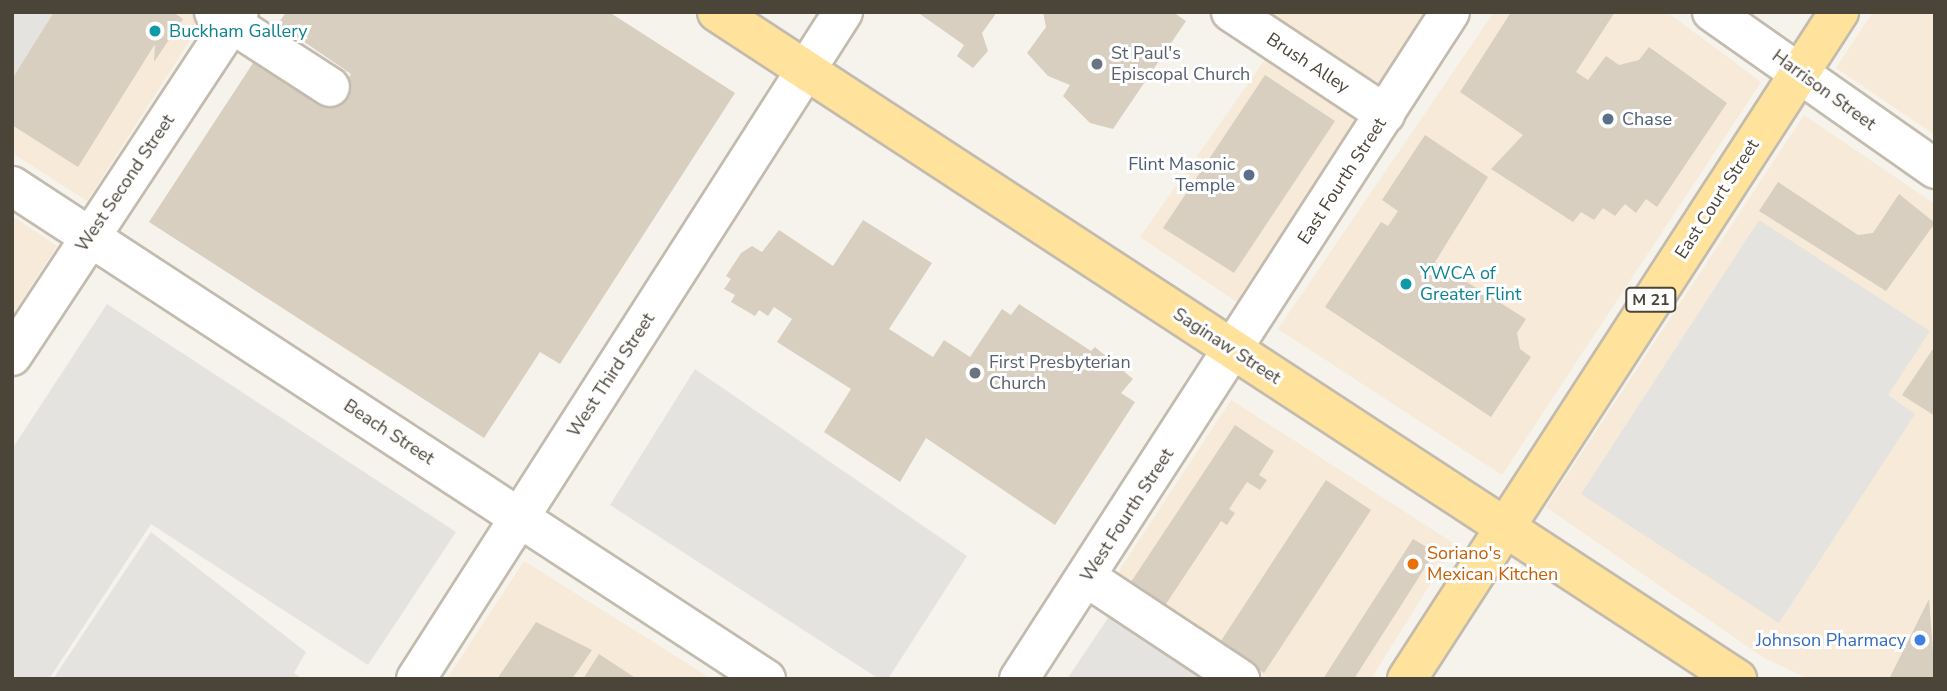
<!DOCTYPE html>
<html>
<head>
<meta charset="utf-8">
<style>
	body { margin:0 }
	#map { position:relative; width:1947px; height:691px; overflow:hidden; background:#f6f3ec; font-family:"Nunito Sans",sans-serif }
	div>[style] { position:absolute }
	.commercial>* { inset:0; background:#f7ead8 }
	.parking>* { inset:0; background:#e5e3e0 }
	.building>* { inset:0; background:#d8cfc1 }
	.roads { filter:drop-shadow(2px 0 #c2bbae) drop-shadow(-2px 0 #c2bbae) drop-shadow(0 2px #c2bbae) drop-shadow(0 -2px #c2bbae) }
	.minor>* { height:38px; margin:-19px; padding:0 19px; transform-origin:19px; border-radius:19px; background:#fff }
	.major>* { height:38px; margin:-19px; padding:0 19px; transform-origin:19px; border-radius:19px; background:#ffe39c }
	.dots>* { width:19px; height:19px; translate:-50% -50%; box-sizing:border-box; border:4px solid #fff; border-radius:50% }
	span { translate:-50% -50%; white-space:nowrap; text-align:center; line-height:1.15; -webkit-text-stroke:6px #fff; paint-order:stroke }
	.shield-label span { padding:2px 5px; background:#fff; border:2px solid; border-radius:5px; -webkit-text-stroke-width:0 }
	.shield-label { font-size:16px; color:#4b4439; font-weight:700 }
	.culture-label { font-size:18px; color:#0d838f }
	.left { translate:0 -50%; text-align:left }
	.worship-label { font-size:18px; color:#5b616d }
	.street-label { font-size:18px; color:#4b4439 }
	.service-label { font-size:18px; color:#4e5e75 }
	.right { translate:-100% -50%; text-align:right }
	.food-label { font-size:18px; color:#c56008 }
	.shop-label { font-size:18px; color:#366cbe }
	.frame { position:absolute; inset:0; border:14px solid #4b4439; pointer-events:none }
</style>
</head>
<body>
<div id="map">
	<div class="commercial">
		<div style="clip-path:polygon(12px 12px,208px 12px,87px 201px,12px 153px)"></div>
		<div style="clip-path:polygon(1213px 12px,1427px 12px,1237px 302px,1140px 237px,1271px 51px)"></div>
		<div style="clip-path:polygon(1494px 12px,1667px 12px,1761px 82px,1502px 475px,1278px 329px)"></div>
		<div style="clip-path:polygon(1873px 12px,1935px 12px,1935px 135px,1836px 68px)"></div>
		<div style="clip-path:polygon(1804px 115px,1935px 204px,1935px 679px,1809px 679px,1764px 658px,1546px 507px)"></div>
		<div style="clip-path:polygon(12px 216px,57px 246px,12px 315px)"></div>
		<div style="clip-path:polygon(1231px 400px,1455px 544px,1371px 679px,1270px 679px,1113px 580px)"></div>
		<div style="clip-path:polygon(524px 561px,712px 679px,447px 679px)"></div>
	</div>
	<div class="parking">
		<div style="clip-path:polygon(12px 12px,54px 12px,12px 79px)"></div>
		<div style="clip-path:polygon(1759px 220px,1930px 331px,1888px 395px,1915px 414px,1779px 623px,1581px 494px)"></div>
		<div style="clip-path:polygon(107px 304px,456px 532px,368px 665px,151px 524px,49px 679px,12px 679px,12px 449px)"></div>
		<div style="clip-path:polygon(695px 369px,967px 556px,888px 679px,879px 679px,610px 505px)"></div>
		<div style="clip-path:polygon(151px 532px,306px 652px,294px 673px,303px 679px,53px 679px)"></div>
		<div style="clip-path:polygon(1110px 615px,1209px 679px,1067px 679px)"></div>
	</div>
	<div class="building">
		<div style="clip-path:polygon(54px 12px,173px 12px,183px 19px,154px 62px,155px 44px,78px 167px,12px 125px,12px 79px)"></div>
		<div style="clip-path:polygon(286px 12px,609px 12px,735px 93px,560px 364px,540px 352px,484px 438px,149px 222px,255px 60px,329px 108px,351px 74px,278px 24px)"></div>
		<div style="clip-path:polygon(917px 12px,997px 12px,982px 33px,988px 51px,973px 68px,957px 56px,964px 45px)"></div>
		<div style="clip-path:polygon(1043px 12px,1173px 12px,1186px 21px,1113px 129px,1090px 123px,1063px 96px,1070px 85px,1048px 76px,1027px 53px,1046px 27px)"></div>
		<div style="clip-path:polygon(1511px 12px,1615px 12px,1576px 72px,1588px 80px,1606px 56px,1619px 65px,1639px 60px,1649px 47px,1727px 103px,1657px 207px,1646px 199px,1636px 213px,1625px 204px,1615px 216px,1603px 208px,1594px 220px,1581px 212px,1573px 222px,1491px 169px,1523px 135px,1460px 92px)"></div>
		<div style="clip-path:polygon(1265px 75px,1335px 121px,1234px 273px,1163px 228px)"></div>
		<div style="clip-path:polygon(1425px 135px,1488px 177px,1435px 262px,1526px 319px,1517px 333px,1520px 349px,1531px 357px,1491px 417px,1325px 307px,1381px 222px,1388px 226px,1398px 211px,1382px 200px)"></div>
		<div style="clip-path:polygon(1778px 182px,1858px 235px,1873px 233px,1899px 194px,1935px 223px,1886px 291px,1759px 211px)"></div>
		<div style="clip-path:polygon(863px 220px,932px 263px,889px 329px,933px 357px,944px 340px,970px 357px,1002px 309px,1011px 315px,1019px 304px,1091px 351px,1095px 347px,1133px 379px,1121px 393px,1135px 402px,1055px 525px,926px 438px,900px 482px,824px 432px,851px 389px,777px 342px,792px 319px,774px 307px,768px 316px,759px 310px,755px 316px,731px 302px,735px 295px,724px 289px,731px 279px,726px 276px,741px 253px,752px 246px,762px 252px,779px 230px,833px 266px)"></div>
		<div style="clip-path:polygon(1935px 346px,1935px 416px,1902px 395px)"></div>
		<div style="clip-path:polygon(1235px 425px,1274px 451px,1259px 475px,1267px 480px,1260px 490px,1247px 482px,1229px 509px,1235px 513px,1227px 525px,1221px 521px,1164px 607px,1129px 585px)"></div>
		<div style="clip-path:polygon(1326px 480px,1371px 510px,1264px 673px,1219px 644px)"></div>
		<div style="clip-path:polygon(1413px 539px,1435px 552px,1354px 679px,1323px 679px)"></div>
		<div style="clip-path:polygon(1929px 599px,1935px 679px,1889px 679px)"></div>
		<div style="clip-path:polygon(536px 622px,592px 650px,572px 679px,497px 679px)"></div>
		<div style="clip-path:polygon(599px 654px,637px 679px,583px 679px)"></div>
	</div>
	<div class="roads">
		<div class="minor">
			<div style="left:214px;top:12px;width:138px;rotate:32.9deg"></div>
			<div style="left:1231px;top:12px;width:185px;rotate:33.5deg"></div>
			<div style="left:1712px;top:12px;width:273px;rotate:35.1deg"></div>
			<div style="left:12px;top:186px;width:901px;rotate:33.18deg"></div>
			<div style="left:12px;top:356px;width:412px;rotate:-56.6deg"></div>
			<div style="left:1086px;top:577px;width:185px;rotate:33.5deg"></div>
			<div style="left:416px;top:679px;width:792px;rotate:-57.37deg"></div>
			<div style="left:1019px;top:679px;width:794px;rotate:-57.13deg"></div>
		</div>
		<div class="major">
			<div style="left:717px;top:12px;width:1219px;rotate:33.18deg"></div>
			<div style="left:1407px;top:679px;width:795px;rotate:-57.07deg"></div>
		</div>
	</div>
	<div class="dots">
		<div style="left:155px;top:31px;background:#0f9aa8"></div>
		<div style="left:1097px;top:64px;background:#6b7280"></div>
		<div style="left:1608px;top:119px;background:#5c6f8a"></div>
		<div style="left:1249px;top:175px;background:#5c6f8a"></div>
		<div style="left:1406px;top:284px;background:#0f9aa8"></div>
		<div style="left:975px;top:373px;background:#6b7280"></div>
		<div style="left:1413px;top:564px;background:#e8710a"></div>
		<div style="left:1920px;top:640px;background:#3f7fe0"></div>
	</div>
	<div class="shield-label">
		<span style="left:1651px;top:300px">M 21</span>
	</div>
	<div class="culture-label">
		<span class="left" style="left:169px;top:31px">Buckham Gallery</span>
		<span class="left" style="left:1420px;top:284px">YWCA of<br>Greater Flint</span>
	</div>
	<div class="worship-label">
		<span class="left" style="left:1111px;top:64px">St Paul's<br>Episcopal Church</span>
		<span class="left" style="left:989px;top:373px">First Presbyterian<br>Church</span>
	</div>
	<div class="street-label">
		<span style="left:1308px;top:63px;rotate:33deg">Brush Alley</span>
		<span style="left:1824px;top:90px;rotate:36deg">Harrison Street</span>
		<span style="left:1342px;top:181px;rotate:-57deg">East Fourth Street</span>
		<span style="left:125px;top:183px;rotate:-56deg">West Second Street</span>
		<span style="left:1717px;top:199px;rotate:-57deg">East Court Street</span>
		<span style="left:1227px;top:346px;rotate:33deg">Saginaw Street</span>
		<span style="left:611px;top:375px;rotate:-57deg">West Third Street</span>
		<span style="left:389px;top:432px;rotate:33deg">Beach Street</span>
		<span style="left:1127px;top:515px;rotate:-57deg">West Fourth Street</span>
	</div>
	<div class="service-label">
		<span class="left" style="left:1622px;top:119px">Chase</span>
		<span class="right" style="left:1235px;top:175px">Flint Masonic<br>Temple</span>
	</div>
	<div class="food-label">
		<span class="left" style="left:1427px;top:564px">Soriano's<br>Mexican Kitchen</span>
	</div>
	<div class="shop-label">
		<span class="right" style="left:1906px;top:640px">Johnson Pharmacy</span>
	</div>
	<div class="frame"></div>
</div>
</body>
</html>
